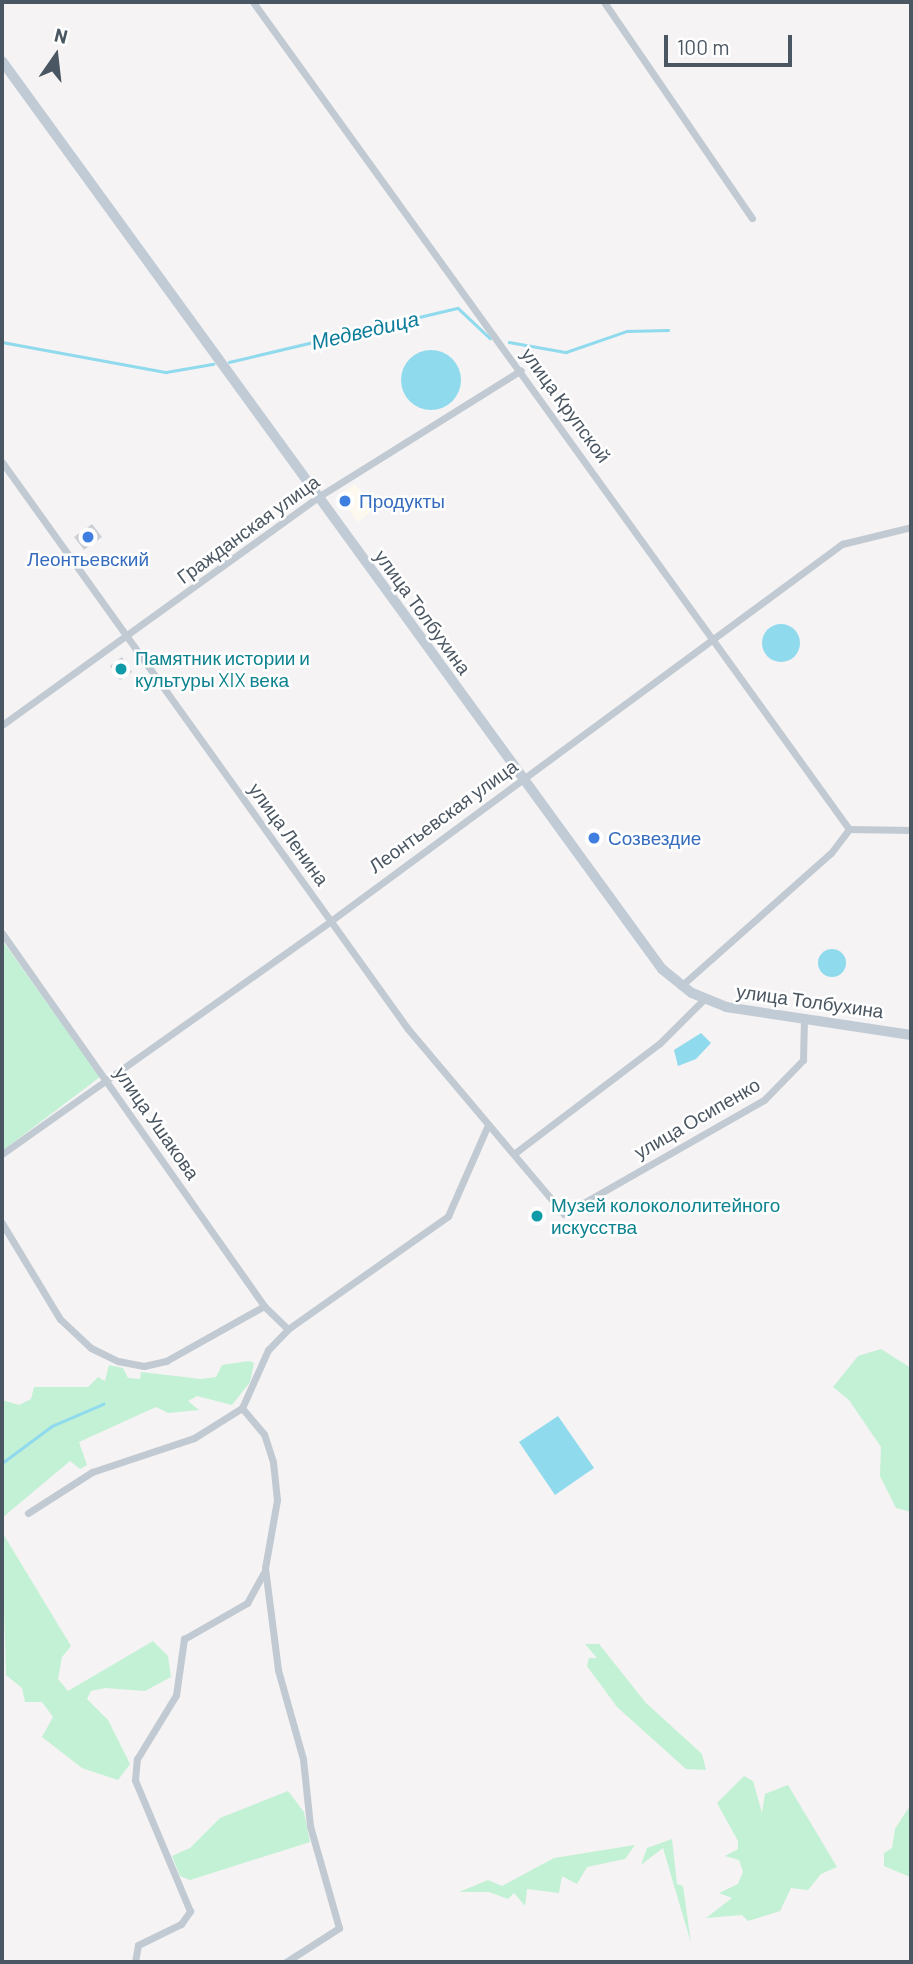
<!DOCTYPE html>
<html>
<head>
<meta charset="utf-8">
<style>
	body { margin:0 }
	#map { position:relative; width:913px; height:1964px; overflow:hidden; background:#f5f3f3; font-family:Barlow,sans-serif }
	div>[style] { position:absolute }
	.commercial>* { inset:0; background:#fdf9ef }
	.green>* { inset:0; background:#c3f1d5 }
	.water>* { inset:0; background:#90daee }
	.round { border-radius:50% }
	.stream>* { height:2.5px; margin:-1.25px; padding:0 1.25px; transform-origin:1.25px; border-radius:1.25px; background:#90daee }
	.building>* { inset:0; background:#cdcfd5 }
	.minor>* { height:7px; margin:-3.5px; padding:0 3.5px; transform-origin:3.5px; border-radius:3.5px; background:#c1cad2 }
	.secondary>* { height:10px; margin:-5px; padding:0 5px; transform-origin:5px; border-radius:5px; background:#c1cbd6 }
	.dots>* { width:19px; height:19px; translate:-50% -50%; box-sizing:border-box; border:4px solid #fff; border-radius:50% }
	span { translate:-50% -50%; white-space:nowrap; text-align:center; line-height:1.15; -webkit-text-stroke:5px #fff; paint-order:stroke }
	.street-label { font-size:19px; color:#4a5661 }
	.shop-label { font-size:19px; color:#366cbe }
	.left { translate:0 -50%; text-align:left }
	.culture-label { font-size:19px; color:#0d838f }
	.water-label { font-size:21px; color:#0c7c9b; font-style:italic }
	.frame { position:absolute; inset:0; border:4px solid #4a5661; pointer-events:none }
	.north { position:absolute; left:21px; top:21px; width:70px; height:70px; -webkit-text-stroke:5px #fff; paint-order:stroke; rotate:14deg; font-size:19px; font-weight:700; line-height:28px; text-align:center; color:#4a5661 }
	.north::after { content:''; display:block; margin:auto; width:24px; height:32px; background:#4a5661; clip-path:polygon(50% 0,100% 100%,50% 72%,0 100%) }
	.scale { position:absolute; left:664px; top:35px; width:128px; height:32px; box-sizing:border-box; border:4px solid #4a5661; border-top:0; padding-left:9px; font-size:21px; line-height:24px; white-space:nowrap; color:#4a5661; -webkit-text-stroke:5px #fff; paint-order:stroke }
</style>
</head>
<body>
<div id="map">
	<div class="commercial">
		<div style="clip-path:polygon(355px 484px,375px 509px,358px 522px,338px 496px)"></div>
	</div>
	<div class="green">
		<div style="clip-path:polygon(2px 940px,100px 1077px,2px 1151px)"></div>
		<div style="clip-path:polygon(881px 1349px,911px 1368px,911px 1512px,896px 1508px,880px 1476px,881px 1447px,849px 1400px,833px 1387px,858px 1356px)"></div>
		<div style="clip-path:polygon(249px 1361px,254px 1363px,250px 1382px,232px 1405px,197px 1396px,188px 1401px,199px 1410px,168px 1413px,156px 1407px,79px 1442px,87px 1465px,80px 1469px,70px 1461px,2px 1518px,2px 1400px,19px 1405px,31px 1399px,34px 1387px,88px 1387px,98px 1377px,105px 1381px,109px 1365px,123px 1368px,128px 1378px,140px 1379px,141px 1372px,201px 1379px,216px 1377px,222px 1365px)"></div>
		<div style="clip-path:polygon(2px 1532px,71px 1646px,62px 1657px,58px 1679px,68px 1691px,153px 1641px,168px 1656px,171px 1677px,145px 1691px,105px 1688px,91px 1691px,87px 1699px,108px 1720px,130px 1764px,118px 1780px,82px 1768px,42px 1737px,53px 1717px,42px 1702px,25px 1702px,22px 1688px,6px 1675px)"></div>
		<div style="clip-path:polygon(585px 1644px,599px 1644px,646px 1703px,702px 1754px,706px 1770px,686px 1769px,617px 1707px,587px 1666px,589px 1658px,597px 1658px)"></div>
		<div style="clip-path:polygon(744px 1776px,753px 1781px,762px 1813px,765px 1794px,788px 1785px,837px 1867px,821px 1874px,808px 1890px,791px 1888px,780px 1911px,748px 1921px,742px 1915px,706px 1918px,732px 1898px,719px 1893px,738px 1884px,743px 1872px,739px 1860px,725px 1856px,738px 1849px,738px 1841px,717px 1803px)"></div>
		<div style="clip-path:polygon(288px 1791px,304px 1812px,310px 1842px,190px 1880px,180px 1876px,172px 1856px,190px 1848px,220px 1818px)"></div>
		<div style="clip-path:polygon(911px 1804px,911px 1901px,910px 1877px,884px 1866px,884px 1853px,892px 1848px,895px 1829px)"></div>
		<div style="clip-path:polygon(672px 1839px,677px 1884px,683px 1886px,691px 1943px,663px 1848px,641px 1865px,647px 1848px)"></div>
		<div style="clip-path:polygon(635px 1845px,625px 1859px,587px 1867px,577px 1884px,562px 1876px,559px 1893px,527px 1889px,525px 1906px,514px 1893px,508px 1899px,489px 1892px,459px 1892px,488px 1880px,502px 1886px,554px 1858px)"></div>
	</div>
	<div class="water">
		<div class="round" style="left:401px;top:350px;width:60px;height:60px"></div>
		<div class="round" style="left:762px;top:624px;width:38px;height:38px"></div>
		<div class="round" style="left:818px;top:949px;width:28px;height:28px"></div>
		<div style="clip-path:polygon(701px 1033px,711px 1043px,696px 1059px,678px 1066px,674px 1050px)"></div>
		<div style="clip-path:polygon(558px 1416px,594px 1468px,555px 1495px,519px 1442px)"></div>
	</div>
	<div class="stream">
		<div style="left:2px;top:342px;width:167px;rotate:10.4deg"></div>
		<div style="left:166px;top:372px;width:48px;rotate:-9.7deg"></div>
		<div style="left:509px;top:342px;width:58px;rotate:10deg"></div>
		<div style="left:566px;top:352px;width:65px;rotate:-19deg"></div>
		<div style="left:627px;top:331px;width:41px;rotate:-1.4deg"></div>
		<div style="left:229px;top:362px;width:235px;rotate:-13.3deg"></div>
		<div style="left:458px;top:308px;width:44px;rotate:43.2deg"></div>
		<div style="left:2px;top:1463px;width:62px;rotate:-36.5deg"></div>
		<div style="left:52px;top:1426px;width:56px;rotate:-23.3deg"></div>
	</div>
	<div class="building">
		<div style="clip-path:polygon(92px 524px,102px 537px,84px 550px,74px 537px)"></div>
		<div style="clip-path:polygon(122px 657px,132px 672px,120px 680px,110px 666px)"></div>
	</div>
	<div class="minor">
		<div style="left:253px;top:2px;width:1019px;rotate:54.22deg"></div>
		<div style="left:604px;top:2px;width:262px;rotate:55.6deg"></div>
		<div style="left:2px;top:462px;width:697px;rotate:54.4deg"></div>
		<div style="left:408px;top:1029px;width:242px;rotate:49.9deg"></div>
		<div style="left:564px;top:1214px;width:230px;rotate:-29.7deg"></div>
		<div style="left:764px;top:1100px;width:56px;rotate:-45.7deg"></div>
		<div style="left:803px;top:1060px;width:41px;rotate:-88.6deg"></div>
		<div style="left:2px;top:725px;width:390px;rotate:-35.8deg"></div>
		<div style="left:318px;top:497px;width:239px;rotate:-32deg"></div>
		<div style="left:849px;top:829px;width:62px;rotate:0.9deg"></div>
		<div style="left:2px;top:933px;width:456px;rotate:54.9deg"></div>
		<div style="left:264px;top:1306px;width:33px;rotate:44deg"></div>
		<div style="left:681px;top:986px;width:200px;rotate:-41.6deg"></div>
		<div style="left:831px;top:853px;width:30px;rotate:-53deg"></div>
		<div style="left:515px;top:1153px;width:182px;rotate:-37.2deg"></div>
		<div style="left:660px;top:1043px;width:62px;rotate:-45deg"></div>
		<div style="left:2px;top:1154px;width:405px;rotate:-35.3deg"></div>
		<div style="left:332px;top:920px;width:634px;rotate:-36.4deg"></div>
		<div style="left:842px;top:544px;width:71px;rotate:-13.8deg"></div>
		<div style="left:2px;top:1223px;width:112px;rotate:58.9deg"></div>
		<div style="left:60px;top:1319px;width:42px;rotate:43.1deg"></div>
		<div style="left:91px;top:1348px;width:30px;rotate:26deg"></div>
		<div style="left:118px;top:1361px;width:26px;rotate:11deg"></div>
		<div style="left:144px;top:1366px;width:23px;rotate:-13deg"></div>
		<div style="left:166px;top:1361px;width:112px;rotate:-29.3deg"></div>
		<div style="left:242px;top:1408px;width:34px;rotate:50deg"></div>
		<div style="left:264px;top:1434px;width:29px;rotate:72deg"></div>
		<div style="left:273px;top:1462px;width:38px;rotate:84deg"></div>
		<div style="left:277px;top:1500px;width:69px;rotate:100deg"></div>
		<div style="left:265px;top:1568px;width:103px;rotate:82.7deg"></div>
		<div style="left:278px;top:1670px;width:92px;rotate:74.3deg"></div>
		<div style="left:303px;top:1759px;width:67px;rotate:84deg"></div>
		<div style="left:310px;top:1826px;width:106px;rotate:74.1deg"></div>
		<div style="left:339px;top:1928px;width:63px;rotate:147.3deg"></div>
		<div style="left:28px;top:1513px;width:76px;rotate:-32.6deg"></div>
		<div style="left:92px;top:1472px;width:108px;rotate:-18.4deg"></div>
		<div style="left:194px;top:1438px;width:57px;rotate:-32deg"></div>
		<div style="left:242px;top:1408px;width:64px;rotate:-65.9deg"></div>
		<div style="left:268px;top:1350px;width:29px;rotate:-46deg"></div>
		<div style="left:288px;top:1329px;width:196px;rotate:-35.2deg"></div>
		<div style="left:448px;top:1216px;width:97px;rotate:-66.3deg"></div>
		<div style="left:135px;top:1962px;width:17px;rotate:-80deg"></div>
		<div style="left:138px;top:1945px;width:48px;rotate:-26deg"></div>
		<div style="left:181px;top:1924px;width:16px;rotate:-55deg"></div>
		<div style="left:190px;top:1911px;width:142px;rotate:-112.8deg"></div>
		<div style="left:135px;top:1780px;width:21px;rotate:-85deg"></div>
		<div style="left:137px;top:1759px;width:75px;rotate:-58.6deg"></div>
		<div style="left:176px;top:1695px;width:57px;rotate:-81.9deg"></div>
		<div style="left:184px;top:1639px;width:73px;rotate:-29.7deg"></div>
		<div style="left:247px;top:1603px;width:35px;rotate:-61deg"></div>
	</div>
	<div class="secondary">
		<div style="left:2px;top:61px;width:1123px;rotate:53.99deg"></div>
		<div style="left:662px;top:969px;width:38px;rotate:39deg"></div>
		<div style="left:692px;top:993px;width:37px;rotate:22deg"></div>
		<div style="left:726px;top:1007px;width:187px;rotate:8.6deg"></div>
	</div>
	<div class="dots">
		<div style="left:345px;top:501px;background:#3f7fe0"></div>
		<div style="left:88px;top:537px;background:#3f7fe0"></div>
		<div style="left:121px;top:669px;background:#0f9aa8"></div>
		<div style="left:594px;top:838px;background:#3f7fe0"></div>
		<div style="left:537px;top:1216px;background:#0f9aa8"></div>
	</div>
	<div class="street-label">
		<span style="left:566px;top:405px;rotate:54deg">улица Крупской</span>
		<span style="left:248px;top:529px;rotate:-36deg">Гражданская улица</span>
		<span style="left:423px;top:612px;rotate:54deg">улица Толбухина</span>
		<span style="left:443px;top:816px;rotate:-36deg">Леонтьевская улица</span>
		<span style="left:289px;top:834px;rotate:54deg">улица Ленина</span>
		<span style="left:810px;top:1001px;rotate:8deg">улица Толбухина</span>
		<span style="left:697px;top:1118px;rotate:-30deg">улица Осипенко</span>
		<span style="left:157px;top:1123px;rotate:55deg">улица Ушакова</span>
	</div>
	<div class="shop-label">
		<span class="left" style="left:359px;top:501px">Продукты</span>
		<span style="left:88px;top:559px">Леонтьевский</span>
		<span class="left" style="left:608px;top:838px">Созвездие</span>
	</div>
	<div class="culture-label">
		<span class="left" style="left:135px;top:669px">Памятник истории и<br>культуры XIX века</span>
		<span class="left" style="left:551px;top:1216px">Музей колокололитейного<br>искусства</span>
	</div>
	<div class="water-label">
		<span style="left:365px;top:330px;rotate:-13deg">Медведица</span>
	</div>
	<div class="frame"></div>
	<div class="north">N</div>
	<div class="scale">100 m</div>
</div>
</body>
</html>
